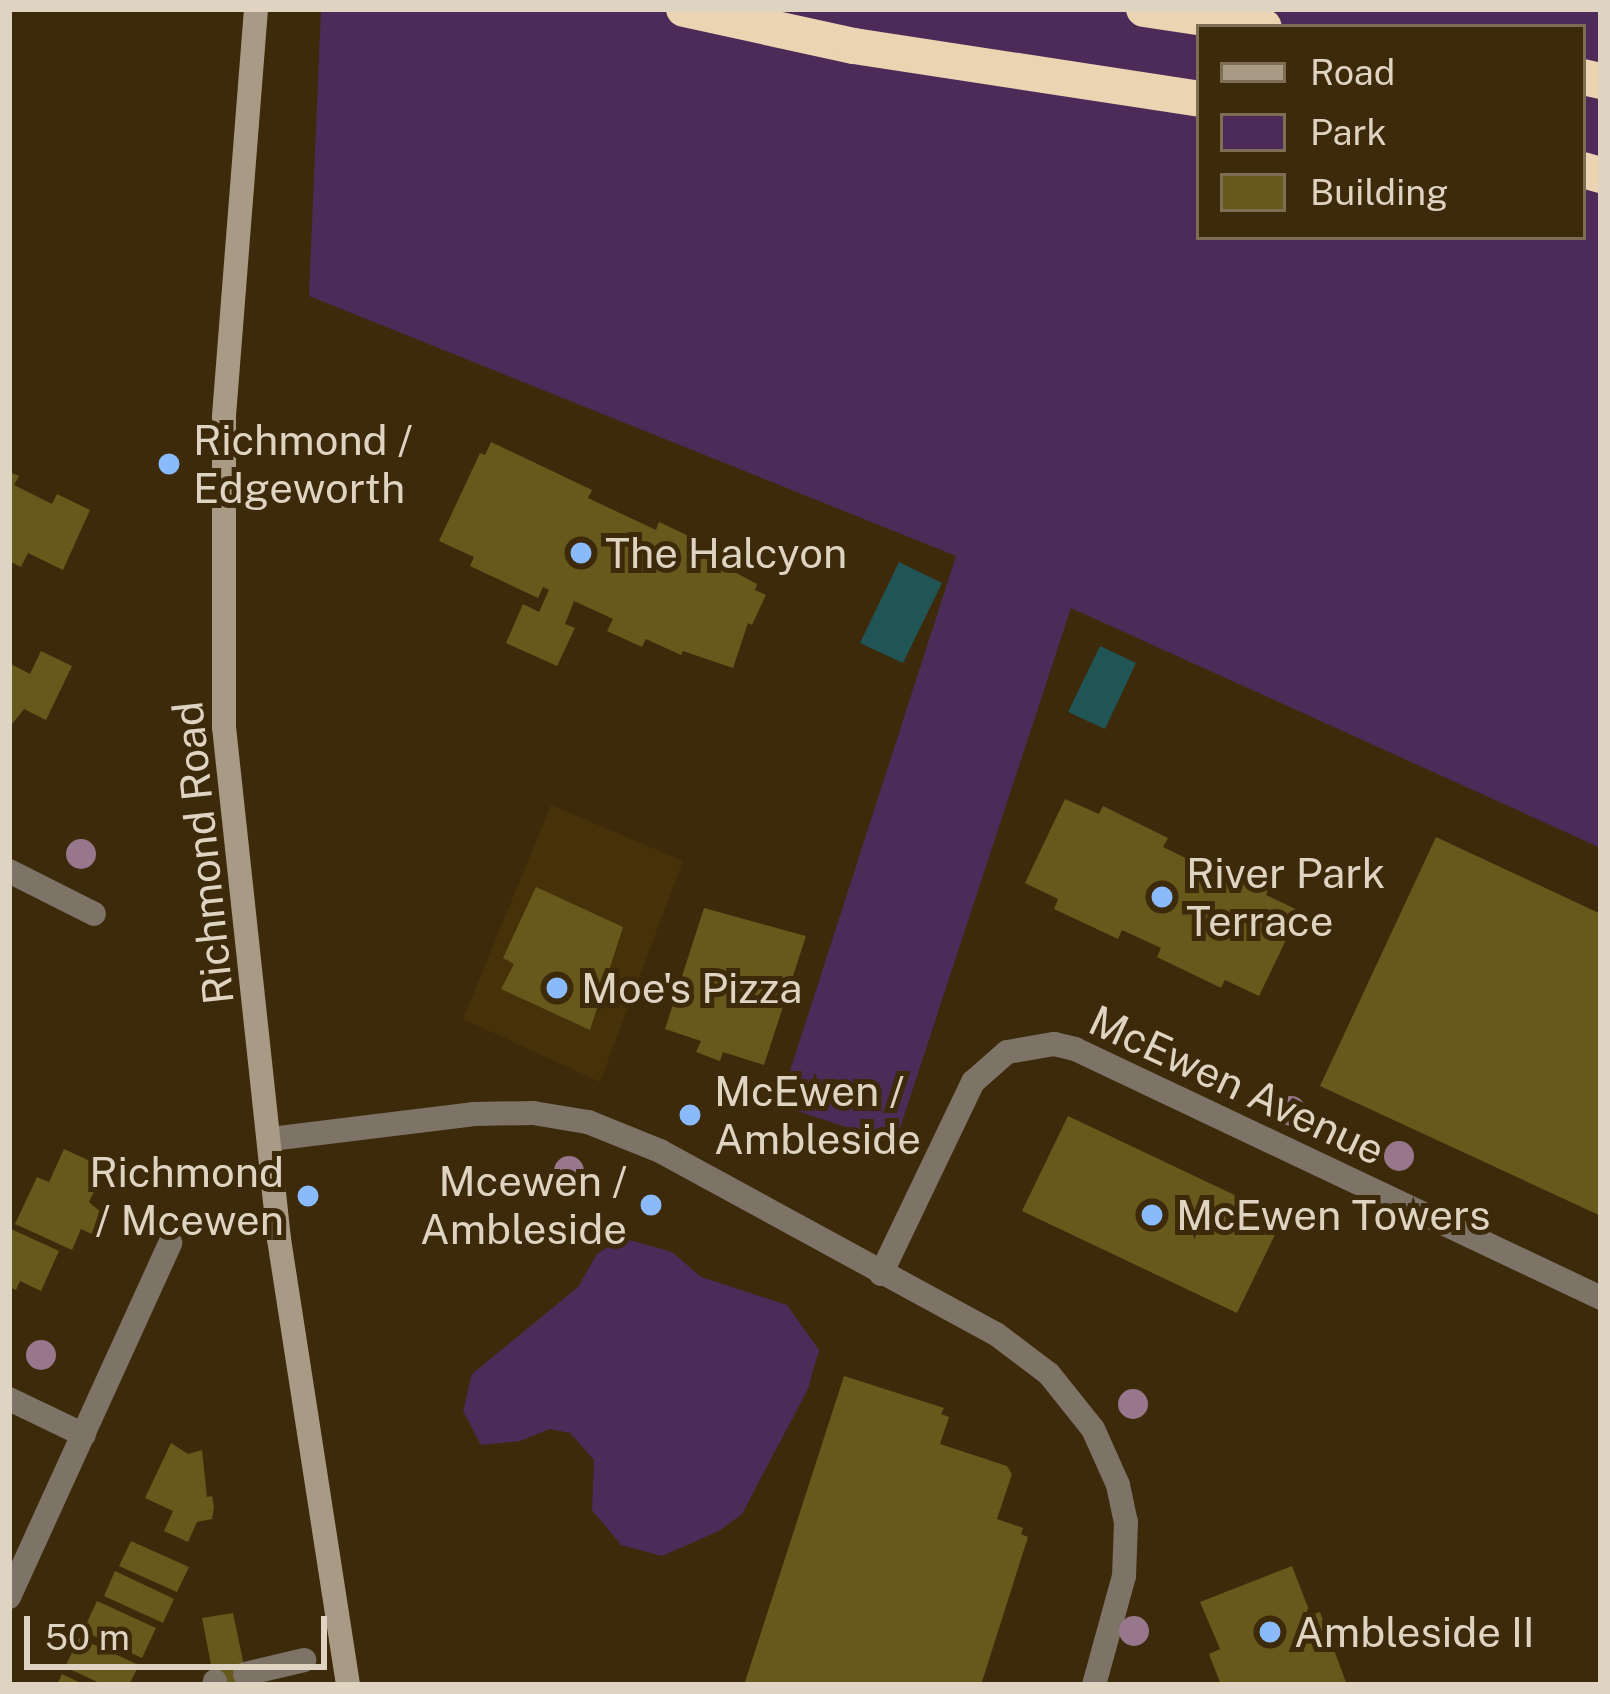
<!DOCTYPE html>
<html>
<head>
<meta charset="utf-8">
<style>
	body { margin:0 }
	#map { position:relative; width:1610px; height:1694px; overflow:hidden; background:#3c2a0b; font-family:"Public Sans",sans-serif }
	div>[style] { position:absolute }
	.built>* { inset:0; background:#473109 }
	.green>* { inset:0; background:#4c2b58 }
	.water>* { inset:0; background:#215455 }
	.building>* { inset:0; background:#66591b }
	.lane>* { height:24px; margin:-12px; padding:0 12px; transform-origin:12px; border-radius:12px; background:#7d7366 }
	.street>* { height:24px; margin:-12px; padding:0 12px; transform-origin:12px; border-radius:12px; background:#7d7366 }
	.secondary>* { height:24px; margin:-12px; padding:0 12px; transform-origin:12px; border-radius:12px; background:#a99a85 }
	.highway>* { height:36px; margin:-18px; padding:0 18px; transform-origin:18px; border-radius:18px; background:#ebd4b2 }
	.trees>* { width:30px; height:30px; margin:-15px; border-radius:50%; background:#98778c }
	.dots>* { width:33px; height:33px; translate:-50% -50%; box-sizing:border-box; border:6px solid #3c2a0b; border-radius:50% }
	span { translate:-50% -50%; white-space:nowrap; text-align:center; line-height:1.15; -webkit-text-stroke:10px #3c2a0b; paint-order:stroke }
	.poi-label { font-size:42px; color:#dfd3c2 }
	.left { translate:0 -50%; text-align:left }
	.right { translate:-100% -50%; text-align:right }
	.street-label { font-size:42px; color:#dfd3c2 }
	.frame { position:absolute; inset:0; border:12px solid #dfd3c2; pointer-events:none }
	.legend { position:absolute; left:1196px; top:24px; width:390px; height:216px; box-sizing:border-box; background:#3c2a0b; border:3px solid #7d6e54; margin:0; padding:15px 21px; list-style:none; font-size:36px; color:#dfd3c2 }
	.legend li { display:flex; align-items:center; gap:24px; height:60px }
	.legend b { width:60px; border:3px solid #7d6e54 }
	.scale { position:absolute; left:24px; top:1616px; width:303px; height:54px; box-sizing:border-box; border:6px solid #dfd3c2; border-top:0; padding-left:15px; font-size:36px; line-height:42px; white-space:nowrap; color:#dfd3c2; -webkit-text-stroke:9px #3c2a0b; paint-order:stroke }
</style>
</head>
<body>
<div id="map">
	<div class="built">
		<div style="clip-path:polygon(551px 805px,683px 861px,600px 1082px,463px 1019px)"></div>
	</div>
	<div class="green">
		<div style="clip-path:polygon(evenodd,321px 9px,1601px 9px,1601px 848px,1071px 608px,895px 1143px,779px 1105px,956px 556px,309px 296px,321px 9px,1199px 27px,1583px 27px,1583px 237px,1199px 237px,1199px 27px)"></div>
		<div style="clip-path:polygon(622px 1238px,672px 1252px,701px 1277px,787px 1305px,819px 1350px,808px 1389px,742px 1514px,719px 1531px,662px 1556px,621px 1545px,592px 1510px,594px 1460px,570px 1433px,550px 1429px,520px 1441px,481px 1445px,463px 1411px,472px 1374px,578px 1287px,597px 1254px)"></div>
	</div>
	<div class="water">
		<div style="clip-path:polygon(899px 562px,942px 583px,903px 663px,860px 643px)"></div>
		<div style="clip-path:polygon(1100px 646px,1136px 663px,1105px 729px,1068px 712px)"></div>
	</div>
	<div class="building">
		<div style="clip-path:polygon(491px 442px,592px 490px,588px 498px,656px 530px,659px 522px,693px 538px,689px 548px,757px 584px,755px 590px,766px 595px,752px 625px,748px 623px,733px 668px,683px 651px,681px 655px,646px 639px,642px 647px,607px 631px,613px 619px,574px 601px,565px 624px,575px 628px,557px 666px,506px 643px,523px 604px,539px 612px,549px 590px,543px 587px,538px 598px,470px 566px,474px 557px,439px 541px,480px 453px,485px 455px)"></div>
		<div style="clip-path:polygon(9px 472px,19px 476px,14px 485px,52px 504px,57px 494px,90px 510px,63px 570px,28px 553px,21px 567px,9px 561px)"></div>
		<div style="clip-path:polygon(41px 651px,72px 666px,46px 720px,24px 709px,9px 728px,9px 663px,30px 674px)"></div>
		<div style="clip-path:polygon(1065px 799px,1099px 814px,1103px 806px,1168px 838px,1163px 847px,1200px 865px,1205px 856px,1270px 887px,1266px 895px,1300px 911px,1259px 996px,1225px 980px,1221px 988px,1157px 957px,1161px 948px,1122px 930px,1118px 939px,1054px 909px,1058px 899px,1025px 883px)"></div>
		<div style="clip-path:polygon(1436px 837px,1601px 914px,1601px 1216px,1320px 1086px)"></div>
		<div style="clip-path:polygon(536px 887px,623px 927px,590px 1030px,501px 989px,514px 964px,503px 958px)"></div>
		<div style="clip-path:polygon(704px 908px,806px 936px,764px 1065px,723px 1052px,720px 1061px,696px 1052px,701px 1041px,665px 1029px)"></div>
		<div style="clip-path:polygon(1068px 1116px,1283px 1218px,1237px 1313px,1022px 1211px)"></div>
		<div style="clip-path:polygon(64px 1149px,105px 1168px,89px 1202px,103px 1214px,94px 1235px,81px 1229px,72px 1250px,15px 1224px,37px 1177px,49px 1182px)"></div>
		<div style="clip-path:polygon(9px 1228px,59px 1251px,41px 1291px,20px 1281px,16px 1290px,9px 1287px)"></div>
		<div style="clip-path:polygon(844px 1376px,944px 1408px,941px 1414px,949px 1417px,940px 1444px,1007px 1466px,1012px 1474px,997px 1519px,1023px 1528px,1021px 1534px,1028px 1537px,981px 1685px,744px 1685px)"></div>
		<div style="clip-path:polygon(171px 1443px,188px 1454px,202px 1450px,207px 1497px,212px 1496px,214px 1507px,212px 1519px,197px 1522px,188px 1542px,164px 1531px,173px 1511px,145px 1498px)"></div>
		<div style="clip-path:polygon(131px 1541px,189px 1567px,177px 1592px,119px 1566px)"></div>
		<div style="clip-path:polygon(1292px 1566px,1311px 1615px,1320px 1612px,1347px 1685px,1221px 1685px,1209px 1654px,1220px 1649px,1200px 1602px)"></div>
		<div style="clip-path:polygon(115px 1571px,174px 1599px,163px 1623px,104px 1596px)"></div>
		<div style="clip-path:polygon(97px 1601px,156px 1628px,142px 1658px,83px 1631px)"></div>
		<div style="clip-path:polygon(233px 1613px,248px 1685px,215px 1685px,202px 1618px)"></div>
		<div style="clip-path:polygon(79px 1638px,139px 1665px,129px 1685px,104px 1685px,65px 1667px)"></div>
		<div style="clip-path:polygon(62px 1674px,85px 1685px,57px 1685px)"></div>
	</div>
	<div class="lane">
		<div style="left:245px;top:1674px;width:61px;rotate:-13.3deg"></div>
		<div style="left:214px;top:1685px;width:4px;rotate:-76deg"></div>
	</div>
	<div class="street">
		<div style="left:9px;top:871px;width:95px;rotate:26.8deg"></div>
		<div style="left:271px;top:1139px;width:205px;rotate:-7deg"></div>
		<div style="left:474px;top:1114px;width:59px;rotate:-1deg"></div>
		<div style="left:533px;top:1113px;width:56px;rotate:9.3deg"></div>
		<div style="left:588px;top:1122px;width:78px;rotate:21.9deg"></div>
		<div style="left:660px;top:1151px;width:383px;rotate:28.6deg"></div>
		<div style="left:996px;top:1334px;width:66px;rotate:37deg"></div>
		<div style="left:1049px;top:1374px;width:70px;rotate:51.3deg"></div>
		<div style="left:1093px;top:1429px;width:61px;rotate:65.9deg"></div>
		<div style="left:1118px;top:1485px;width:38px;rotate:78deg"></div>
		<div style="left:1126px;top:1522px;width:54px;rotate:92.1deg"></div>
		<div style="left:1124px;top:1576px;width:113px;rotate:105.4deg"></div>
		<div style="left:881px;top:1274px;width:213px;rotate:-64.4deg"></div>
		<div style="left:973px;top:1082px;width:45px;rotate:-41.4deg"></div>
		<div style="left:1007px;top:1052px;width:48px;rotate:-9.7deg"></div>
		<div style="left:1054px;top:1044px;width:22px;rotate:13deg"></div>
		<div style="left:1075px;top:1049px;width:582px;rotate:25.33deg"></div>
		<div style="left:9px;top:1399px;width:83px;rotate:25.6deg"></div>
		<div style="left:9px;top:1597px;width:389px;rotate:-65.5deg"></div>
	</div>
	<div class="secondary">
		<div style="left:256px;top:9px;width:410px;rotate:94.5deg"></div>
		<div style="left:224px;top:418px;width:309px;rotate:90deg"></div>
		<div style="left:224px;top:727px;width:515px;rotate:83.87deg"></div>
		<div style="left:279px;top:1239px;width:451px;rotate:81.2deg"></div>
	</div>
	<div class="highway">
		<div style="left:684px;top:9px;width:174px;rotate:12.3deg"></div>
		<div style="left:854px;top:46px;width:349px;rotate:8.7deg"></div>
		<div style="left:1144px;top:9px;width:121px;rotate:8.5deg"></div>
		<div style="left:1583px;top:77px;width:18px;rotate:13deg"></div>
		<div style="left:1583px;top:170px;width:19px;rotate:16deg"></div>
	</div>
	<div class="trees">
		<div style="left:81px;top:854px"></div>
		<div style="left:1291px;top:1111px"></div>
		<div style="left:1399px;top:1156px"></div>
		<div style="left:569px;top:1171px"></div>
		<div style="left:41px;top:1355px"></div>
		<div style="left:1133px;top:1404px"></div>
		<div style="left:1134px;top:1631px"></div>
	</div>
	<div class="dots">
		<div style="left:169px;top:464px;background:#8abafc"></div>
		<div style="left:581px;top:553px;background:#8abafc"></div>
		<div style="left:1162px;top:897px;background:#8abafc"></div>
		<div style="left:557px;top:988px;background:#8abafc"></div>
		<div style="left:690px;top:1115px;background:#8abafc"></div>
		<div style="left:308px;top:1196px;background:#8abafc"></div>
		<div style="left:651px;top:1205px;background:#8abafc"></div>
		<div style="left:1152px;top:1215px;background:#8abafc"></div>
		<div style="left:1270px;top:1632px;background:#8abafc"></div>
	</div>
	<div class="poi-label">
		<span class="left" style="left:193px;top:464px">Richmond /<br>Edgeworth</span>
		<span class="left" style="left:605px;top:553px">The Halcyon</span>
		<span class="left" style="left:1186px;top:897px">River Park<br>Terrace</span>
		<span class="left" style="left:581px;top:988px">Moe's Pizza</span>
		<span class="left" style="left:714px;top:1115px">McEwen /<br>Ambleside</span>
		<span class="right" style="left:284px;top:1196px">Richmond<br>/ Mcewen</span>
		<span class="right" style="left:627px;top:1205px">Mcewen /<br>Ambleside</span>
		<span class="left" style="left:1176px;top:1215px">McEwen Towers</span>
		<span class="left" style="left:1294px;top:1632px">Ambleside II</span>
	</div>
	<div class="street-label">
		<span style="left:203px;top:853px;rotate:-96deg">Richmond Road</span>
		<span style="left:1237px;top:1085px;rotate:25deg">McEwen Avenue</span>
	</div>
	<div class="frame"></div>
	<ul class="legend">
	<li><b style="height:15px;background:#a99a85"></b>Road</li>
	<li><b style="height:33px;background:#4c2b58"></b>Park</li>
	<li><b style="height:33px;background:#66591b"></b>Building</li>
	</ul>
	<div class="scale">50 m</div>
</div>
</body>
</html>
